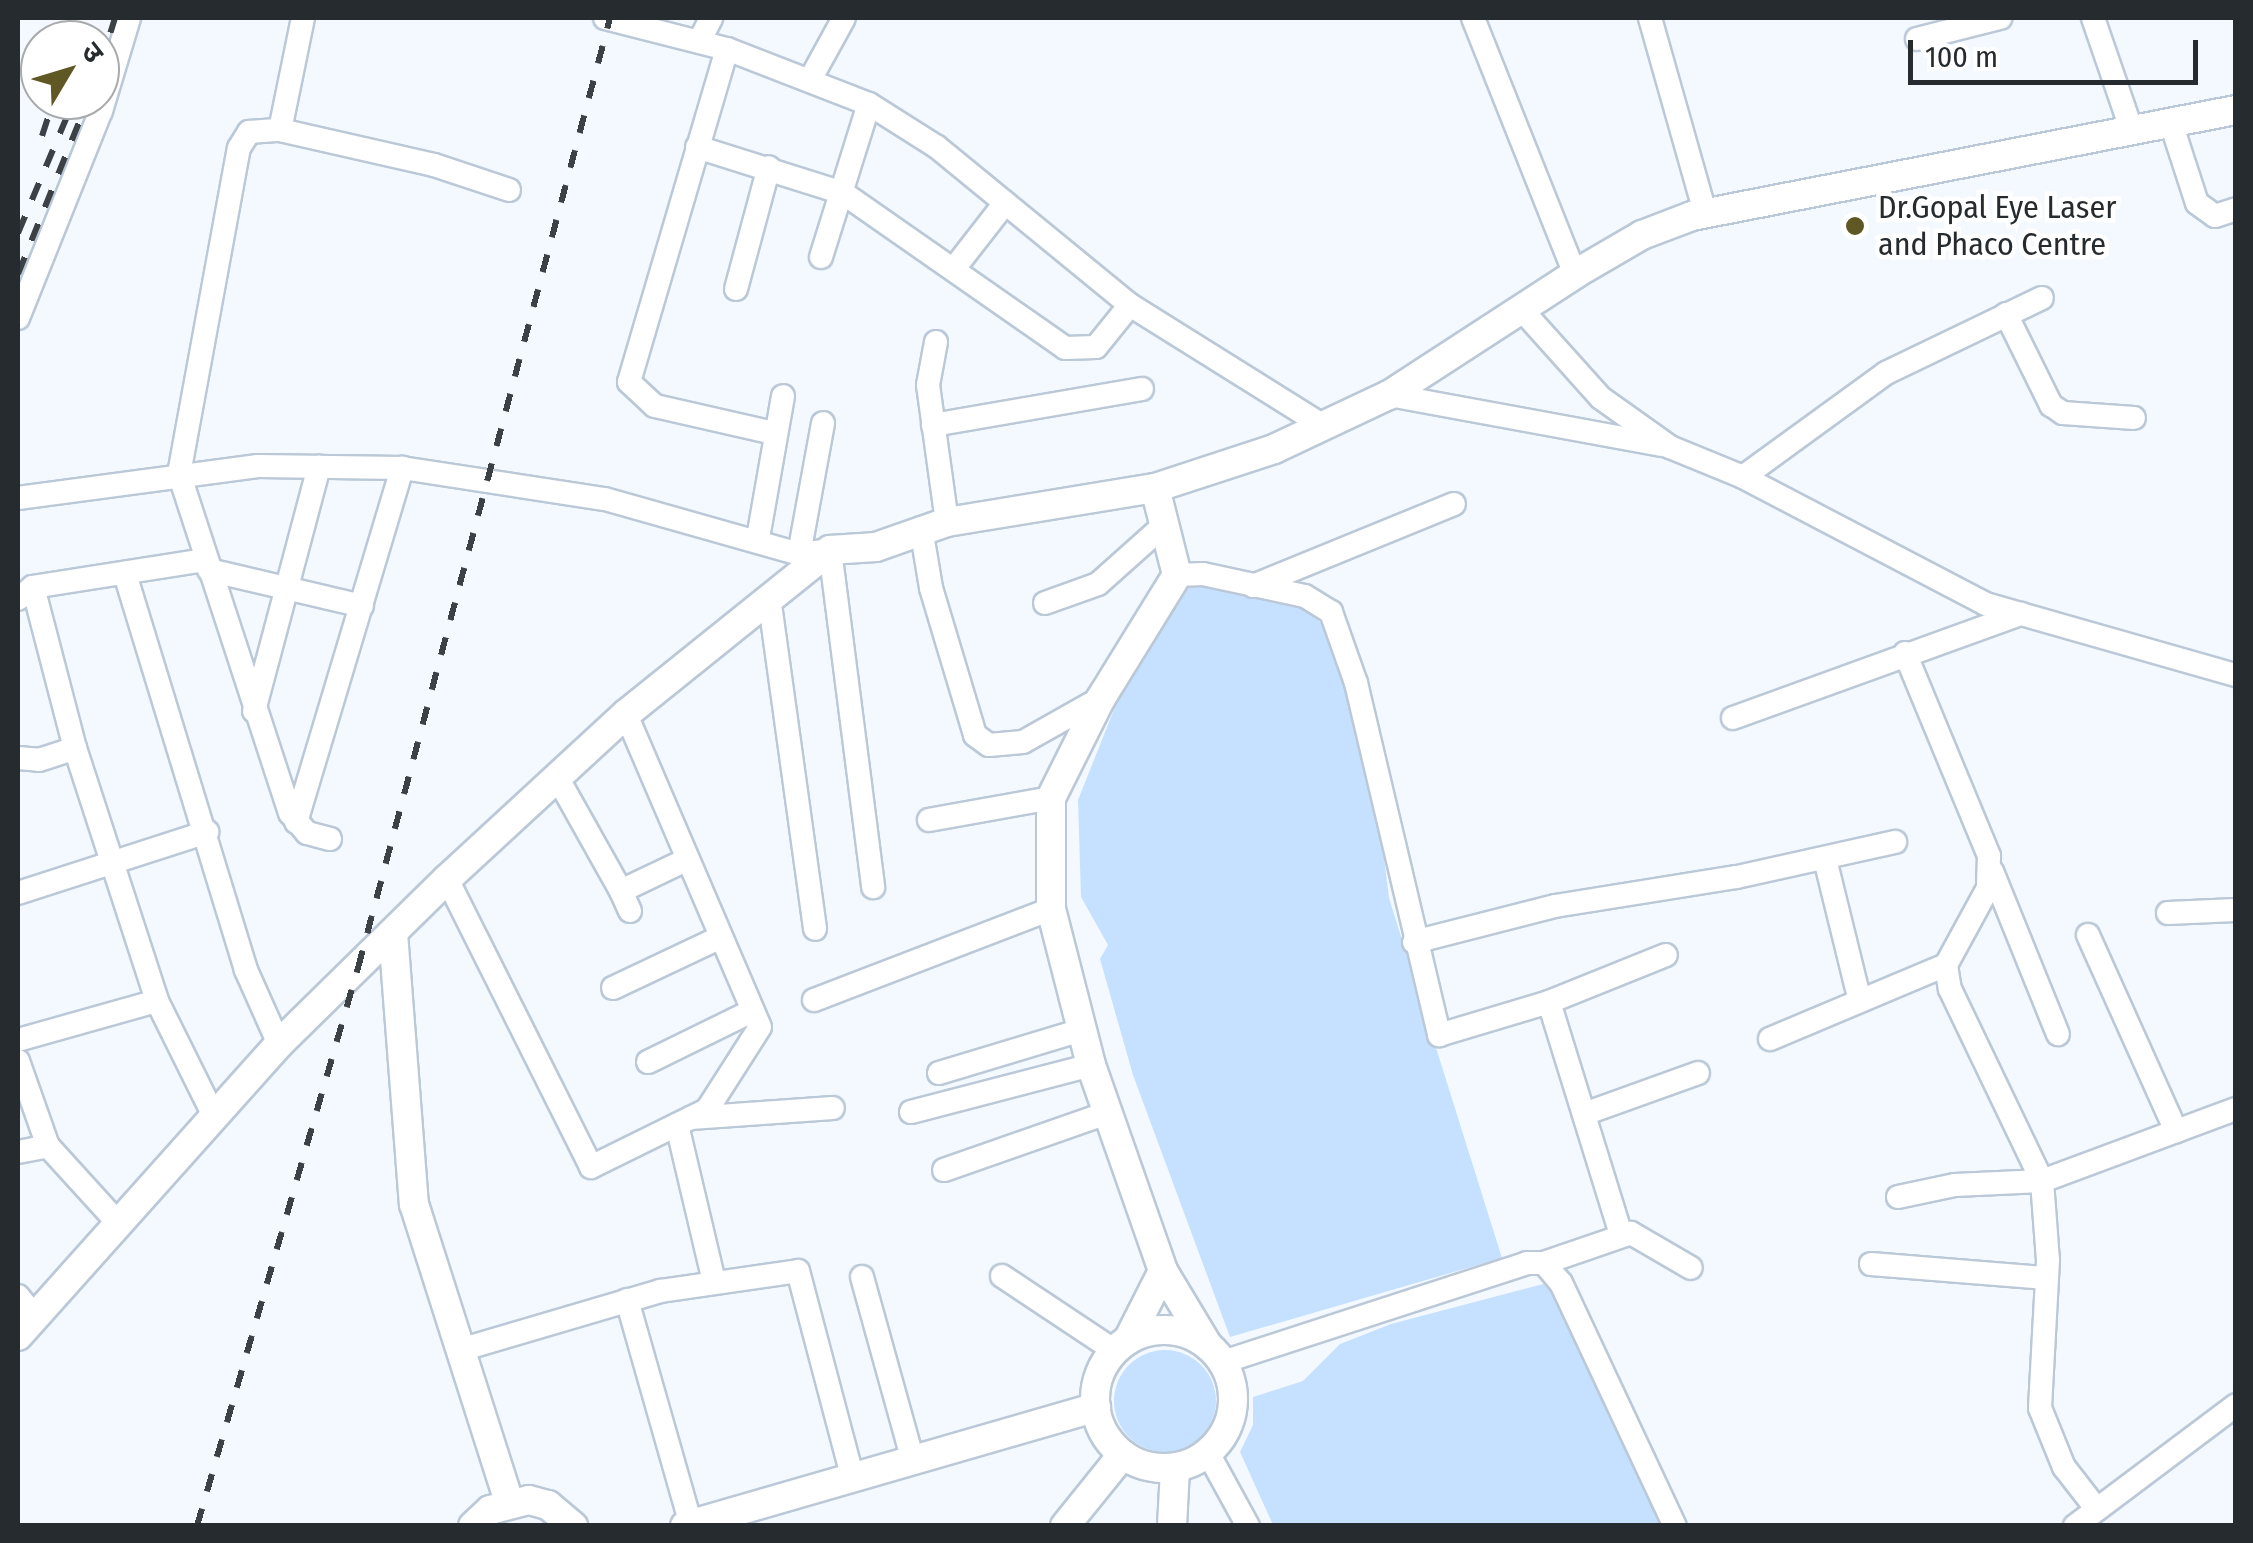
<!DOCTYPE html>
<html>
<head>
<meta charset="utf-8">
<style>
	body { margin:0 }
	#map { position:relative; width:2253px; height:1543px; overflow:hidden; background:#f3f9ff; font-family:"Fira Sans Condensed","Noto Sans Devanagari",sans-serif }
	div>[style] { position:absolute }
	.green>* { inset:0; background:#c6e1ff }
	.round { border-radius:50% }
	.roads { filter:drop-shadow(2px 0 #bbc8d7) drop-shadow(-2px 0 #bbc8d7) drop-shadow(0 2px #bbc8d7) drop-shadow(0 -2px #bbc8d7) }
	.minor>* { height:22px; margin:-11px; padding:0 11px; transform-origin:11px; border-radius:11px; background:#fff }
	.tertiary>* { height:28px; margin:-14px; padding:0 14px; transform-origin:14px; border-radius:14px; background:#fff }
	.tertiary>.ring { margin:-14px; padding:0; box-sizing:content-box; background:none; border:28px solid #fff; border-radius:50% }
	.rail>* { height:6px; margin-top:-3px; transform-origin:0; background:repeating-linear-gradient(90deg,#3c4146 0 18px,transparent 0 36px) }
	.dots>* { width:28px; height:28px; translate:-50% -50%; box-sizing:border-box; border:5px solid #fff; border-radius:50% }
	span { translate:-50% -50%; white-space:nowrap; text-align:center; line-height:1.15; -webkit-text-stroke:9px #fff; paint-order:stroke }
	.poi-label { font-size:32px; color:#262b30 }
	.left { translate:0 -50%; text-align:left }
	.frame { position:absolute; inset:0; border:20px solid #262b30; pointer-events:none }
	.north { position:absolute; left:20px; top:20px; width:100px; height:100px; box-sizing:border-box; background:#fff; border:2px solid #a8aaac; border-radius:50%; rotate:52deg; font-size:28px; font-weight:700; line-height:40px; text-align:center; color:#262b30 }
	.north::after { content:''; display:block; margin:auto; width:35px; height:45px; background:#605824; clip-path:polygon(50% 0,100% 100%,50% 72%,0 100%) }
	.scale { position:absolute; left:1908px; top:40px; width:290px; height:45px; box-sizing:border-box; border:5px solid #262b30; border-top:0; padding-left:12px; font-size:30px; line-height:35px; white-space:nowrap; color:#262b30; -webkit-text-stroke:8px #fff; paint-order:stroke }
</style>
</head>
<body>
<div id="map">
	<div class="green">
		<div style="clip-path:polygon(1205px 583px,1305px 609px,1331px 632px,1381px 834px,1389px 898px,1502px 1258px,1230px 1337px,1133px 1075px,1100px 959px,1108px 945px,1081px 897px,1078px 800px,1119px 697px,1183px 590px)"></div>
		<div style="clip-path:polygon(1551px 1282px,1668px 1525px,1273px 1525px,1240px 1452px,1253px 1425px,1253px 1397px,1303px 1381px,1340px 1344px,1391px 1324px)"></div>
		<div class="round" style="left:1114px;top:1350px;width:102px;height:102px"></div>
	</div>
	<div class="roads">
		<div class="minor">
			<div style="left:605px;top:18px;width:126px;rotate:14.3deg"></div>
			<div style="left:727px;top:49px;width:152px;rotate:21.2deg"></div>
			<div style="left:869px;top:104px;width:80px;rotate:32.3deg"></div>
			<div style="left:937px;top:147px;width:249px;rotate:39.3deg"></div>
			<div style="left:1130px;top:305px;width:230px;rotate:32deg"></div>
			<div style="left:1473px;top:18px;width:276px;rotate:68.3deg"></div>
			<div style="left:1650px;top:18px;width:202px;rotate:74.2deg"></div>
			<div style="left:2093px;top:18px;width:120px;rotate:71deg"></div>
			<div style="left:1917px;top:39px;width:86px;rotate:-14.2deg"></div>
			<div style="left:700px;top:40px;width:25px;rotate:-63deg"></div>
			<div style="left:727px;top:49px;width:347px;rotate:106.4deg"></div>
			<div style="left:629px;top:382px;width:35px;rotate:43deg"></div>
			<div style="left:655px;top:406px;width:122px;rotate:12.8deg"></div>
			<div style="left:811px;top:78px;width:68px;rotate:-61.2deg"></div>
			<div style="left:2171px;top:123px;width:84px;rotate:72deg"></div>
			<div style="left:2197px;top:203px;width:22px;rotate:36deg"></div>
			<div style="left:2215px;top:216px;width:22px;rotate:-18deg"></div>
			<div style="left:280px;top:130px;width:114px;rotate:-78.4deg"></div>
			<div style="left:697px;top:147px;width:153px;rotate:17.5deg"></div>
			<div style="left:843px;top:193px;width:271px;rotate:34.9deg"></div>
			<div style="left:1065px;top:348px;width:31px;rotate:-2deg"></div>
			<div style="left:1096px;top:347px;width:54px;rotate:-51deg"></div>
			<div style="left:821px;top:257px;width:160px;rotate:-72.6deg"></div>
			<div style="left:956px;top:266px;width:80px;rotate:-52.1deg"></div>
			<div style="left:736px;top:289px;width:126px;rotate:-74.9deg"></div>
			<div style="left:1522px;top:310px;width:118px;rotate:48.1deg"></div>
			<div style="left:1601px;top:398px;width:85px;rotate:35.4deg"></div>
			<div style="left:1670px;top:447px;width:79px;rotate:22.3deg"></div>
			<div style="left:1743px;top:477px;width:274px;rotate:27.6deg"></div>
			<div style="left:1986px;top:604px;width:260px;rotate:15.9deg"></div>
			<div style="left:2006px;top:314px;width:102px;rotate:63.7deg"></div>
			<div style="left:2051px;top:405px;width:14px;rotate:34deg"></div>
			<div style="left:2063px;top:413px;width:71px;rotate:4deg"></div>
			<div style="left:18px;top:318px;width:223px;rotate:-68.2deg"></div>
			<div style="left:101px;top:111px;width:97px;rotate:-73.2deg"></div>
			<div style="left:936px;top:342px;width:44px;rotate:100.5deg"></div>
			<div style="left:928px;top:385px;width:138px;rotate:82.1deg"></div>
			<div style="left:1389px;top:395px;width:277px;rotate:10.4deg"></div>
			<div style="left:933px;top:425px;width:212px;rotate:-9.8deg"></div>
			<div style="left:1743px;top:477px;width:177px;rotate:-36deg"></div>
			<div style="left:1886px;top:373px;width:173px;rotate:-25.7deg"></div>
			<div style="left:18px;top:498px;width:242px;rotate:-7.6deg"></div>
			<div style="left:258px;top:466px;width:144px;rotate:0.8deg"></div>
			<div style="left:402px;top:468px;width:205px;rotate:8.7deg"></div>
			<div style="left:605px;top:499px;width:202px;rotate:15.8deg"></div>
			<div style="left:799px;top:554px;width:31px;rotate:-7deg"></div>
			<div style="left:830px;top:550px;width:340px;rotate:82.7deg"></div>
			<div style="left:921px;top:528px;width:61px;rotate:80.5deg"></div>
			<div style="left:931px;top:588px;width:153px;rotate:73.3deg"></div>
			<div style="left:975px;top:735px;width:17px;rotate:36deg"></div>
			<div style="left:989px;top:745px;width:34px;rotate:-5deg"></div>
			<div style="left:1023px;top:742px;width:90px;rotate:-29.4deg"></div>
			<div style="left:758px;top:538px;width:144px;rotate:-80deg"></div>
			<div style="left:799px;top:554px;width:133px;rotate:-79.6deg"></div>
			<div style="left:209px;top:570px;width:157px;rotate:13.2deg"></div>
			<div style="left:125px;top:574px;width:414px;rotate:73deg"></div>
			<div style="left:246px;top:970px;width:81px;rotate:66deg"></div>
			<div style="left:1177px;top:575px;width:26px;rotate:-2deg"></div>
			<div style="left:1203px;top:574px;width:104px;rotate:12.2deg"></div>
			<div style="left:1305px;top:596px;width:31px;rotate:32deg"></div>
			<div style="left:1331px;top:612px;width:75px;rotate:70.6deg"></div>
			<div style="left:1356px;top:683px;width:362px;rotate:76.7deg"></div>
			<div style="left:1439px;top:1035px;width:115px;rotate:-16.7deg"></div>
			<div style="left:1549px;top:1002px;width:126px;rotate:-21.9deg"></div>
			<div style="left:1253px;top:586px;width:217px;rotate:-22.2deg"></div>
			<div style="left:33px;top:587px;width:166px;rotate:75.4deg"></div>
			<div style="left:75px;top:748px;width:266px;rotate:72deg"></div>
			<div style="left:157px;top:1001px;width:131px;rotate:63.6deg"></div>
			<div style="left:769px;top:597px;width:335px;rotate:82.1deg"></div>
			<div style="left:18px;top:599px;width:19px;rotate:-39deg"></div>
			<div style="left:33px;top:587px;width:175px;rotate:-8.9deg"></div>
			<div style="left:1045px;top:603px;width:56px;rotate:-19.7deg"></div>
			<div style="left:1098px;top:584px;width:89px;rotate:-41.8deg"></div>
			<div style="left:1905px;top:653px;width:220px;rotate:67.5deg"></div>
			<div style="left:1989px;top:856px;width:32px;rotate:92deg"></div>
			<div style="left:1988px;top:888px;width:88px;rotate:118.6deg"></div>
			<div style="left:1946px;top:965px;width:24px;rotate:81deg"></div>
			<div style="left:1950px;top:989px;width:213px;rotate:64.4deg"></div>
			<div style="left:2042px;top:1181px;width:79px;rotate:85.7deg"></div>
			<div style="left:2048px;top:1260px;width:148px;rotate:93.1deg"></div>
			<div style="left:2040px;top:1408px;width:64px;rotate:67.9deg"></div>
			<div style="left:2064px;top:1467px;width:51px;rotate:52.2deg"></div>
			<div style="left:254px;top:711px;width:253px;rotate:-75.1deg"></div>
			<div style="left:1733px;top:718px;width:306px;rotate:-19.9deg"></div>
			<div style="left:18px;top:758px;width:21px;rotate:5deg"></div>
			<div style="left:39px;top:760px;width:38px;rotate:-18deg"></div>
			<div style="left:557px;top:777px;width:131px;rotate:60.7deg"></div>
			<div style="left:929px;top:820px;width:124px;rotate:-10.2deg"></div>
			<div style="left:296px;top:822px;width:370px;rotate:-73.3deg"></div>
			<div style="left:330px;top:839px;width:24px;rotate:-165deg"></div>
			<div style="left:307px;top:833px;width:26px;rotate:-130deg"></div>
			<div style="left:290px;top:813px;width:357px;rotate:-108.1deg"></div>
			<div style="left:179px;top:474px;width:331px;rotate:-79.6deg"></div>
			<div style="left:239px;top:148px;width:19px;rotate:-58deg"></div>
			<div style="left:249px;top:132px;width:31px;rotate:-4deg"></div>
			<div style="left:280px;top:130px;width:158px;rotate:12.8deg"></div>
			<div style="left:434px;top:165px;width:79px;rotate:18.4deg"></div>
			<div style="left:1825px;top:859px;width:146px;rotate:76.2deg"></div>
			<div style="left:1992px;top:871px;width:176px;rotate:68deg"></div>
			<div style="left:447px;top:879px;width:322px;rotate:63.4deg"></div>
			<div style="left:591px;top:1167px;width:129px;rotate:-26.2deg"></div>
			<div style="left:707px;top:1110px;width:98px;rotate:-57.4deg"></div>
			<div style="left:760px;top:1027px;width:340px;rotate:-113.2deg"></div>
			<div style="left:18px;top:893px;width:199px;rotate:-17.9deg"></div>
			<div style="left:630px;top:911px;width:22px;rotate:-114deg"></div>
			<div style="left:621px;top:891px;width:70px;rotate:-25.5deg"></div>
			<div style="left:2168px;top:913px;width:68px;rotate:-2.5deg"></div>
			<div style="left:2088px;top:935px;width:215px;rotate:65.8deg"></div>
			<div style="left:1414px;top:942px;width:146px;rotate:-14.3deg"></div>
			<div style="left:1555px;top:906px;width:184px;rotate:-9.1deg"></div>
			<div style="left:1737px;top:877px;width:162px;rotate:-12.5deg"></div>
			<div style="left:613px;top:988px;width:117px;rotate:-25.3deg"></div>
			<div style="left:814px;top:1000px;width:254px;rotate:-21deg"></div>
			<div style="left:1549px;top:1002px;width:244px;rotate:72.8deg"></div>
			<div style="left:1770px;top:1039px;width:191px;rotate:-22.8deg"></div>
			<div style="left:18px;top:1040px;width:144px;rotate:-15.7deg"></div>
			<div style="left:18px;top:1061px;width:90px;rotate:70.6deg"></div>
			<div style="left:48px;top:1146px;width:105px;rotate:47.7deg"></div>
			<div style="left:648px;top:1062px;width:116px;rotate:-26.1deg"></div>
			<div style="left:939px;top:1073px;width:148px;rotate:-16.8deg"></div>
			<div style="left:911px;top:1112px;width:186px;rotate:-14.6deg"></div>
			<div style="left:1584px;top:1114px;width:121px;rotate:-19.8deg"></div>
			<div style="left:691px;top:1118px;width:142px;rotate:-4deg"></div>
			<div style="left:677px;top:1125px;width:161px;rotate:76.7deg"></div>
			<div style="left:18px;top:1152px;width:31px;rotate:-11deg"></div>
			<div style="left:944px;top:1170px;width:173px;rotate:-19.3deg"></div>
			<div style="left:1898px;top:1197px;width:58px;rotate:-11.9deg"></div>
			<div style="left:1955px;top:1185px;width:87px;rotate:-2.6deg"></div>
			<div style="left:2042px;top:1181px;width:207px;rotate:-20.4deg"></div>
			<div style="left:1544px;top:1263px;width:92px;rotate:-19deg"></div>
			<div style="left:1631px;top:1233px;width:69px;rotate:30.3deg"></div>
			<div style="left:1871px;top:1264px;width:176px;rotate:4.6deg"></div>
			<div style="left:1002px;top:1276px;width:136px;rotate:33.6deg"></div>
			<div style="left:862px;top:1277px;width:187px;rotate:74.5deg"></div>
			<div style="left:18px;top:1296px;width:27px;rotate:51deg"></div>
			<div style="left:627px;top:1300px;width:233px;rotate:74.1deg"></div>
			<div style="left:460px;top:1350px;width:209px;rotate:-16.4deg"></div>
			<div style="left:660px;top:1291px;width:139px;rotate:-8.2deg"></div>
			<div style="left:798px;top:1271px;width:211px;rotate:75.2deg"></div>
			<div style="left:1223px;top:1362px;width:320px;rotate:-18deg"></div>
			<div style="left:1527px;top:1263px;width:17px"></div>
			<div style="left:1544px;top:1263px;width:26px;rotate:50deg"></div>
			<div style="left:1561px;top:1283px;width:268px;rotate:64.9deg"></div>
			<div style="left:1208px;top:1453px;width:83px;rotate:61.3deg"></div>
			<div style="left:2075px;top:1526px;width:201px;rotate:-36.9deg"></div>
		</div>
		<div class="tertiary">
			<div style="left:1155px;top:488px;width:90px;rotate:75.8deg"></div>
			<div style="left:1177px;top:575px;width:145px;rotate:121.7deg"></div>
			<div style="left:1101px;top:698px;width:112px;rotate:116.6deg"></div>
			<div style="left:1051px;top:798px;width:111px;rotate:90deg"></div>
			<div style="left:1051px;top:909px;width:161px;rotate:75.6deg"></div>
			<div style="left:1091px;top:1065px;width:218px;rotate:70.7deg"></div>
			<div style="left:1163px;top:1271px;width:87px;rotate:59deg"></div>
			<div style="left:393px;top:933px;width:272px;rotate:85.6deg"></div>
			<div style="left:414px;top:1204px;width:313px;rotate:72.3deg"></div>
			<div class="ring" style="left:1095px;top:1330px;width:110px;height:110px"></div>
			<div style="left:18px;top:1336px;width:392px;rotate:-48.2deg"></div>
			<div style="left:279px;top:1044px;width:235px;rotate:-44.5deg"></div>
			<div style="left:447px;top:879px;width:243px;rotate:-42.7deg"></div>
			<div style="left:626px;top:714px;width:262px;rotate:-38.8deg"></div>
			<div style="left:830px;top:550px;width:46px;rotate:-3.7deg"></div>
			<div style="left:876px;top:547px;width:75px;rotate:-19.4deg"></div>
			<div style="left:947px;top:522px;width:211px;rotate:-9.3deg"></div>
			<div style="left:1155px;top:488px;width:125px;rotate:-18.1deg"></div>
			<div style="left:1274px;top:449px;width:127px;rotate:-25.2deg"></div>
			<div style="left:1389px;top:395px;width:222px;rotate:-33deg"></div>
			<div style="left:1575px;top:274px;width:78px;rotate:-30.2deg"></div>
			<div style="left:1642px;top:235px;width:53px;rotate:-20.8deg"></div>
			<div style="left:1692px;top:216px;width:554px;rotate:-11.03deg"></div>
			<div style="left:1128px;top:1340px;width:77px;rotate:-63.1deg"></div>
			<div style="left:473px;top:1526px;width:23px;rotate:-43deg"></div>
			<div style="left:490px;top:1510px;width:40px;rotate:-14.4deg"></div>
			<div style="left:529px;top:1500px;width:20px;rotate:15deg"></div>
			<div style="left:548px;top:1505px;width:33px;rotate:40deg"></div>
			<div style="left:685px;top:1526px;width:428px;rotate:-16.1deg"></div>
			<div style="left:1065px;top:1526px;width:92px;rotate:-51.1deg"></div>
			<div style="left:1172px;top:1526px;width:58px;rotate:-87deg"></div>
		</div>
	</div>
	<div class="rail">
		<div style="left:74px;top:40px;width:23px;rotate:-72deg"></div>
		<div style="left:100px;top:67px;width:51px;rotate:-73deg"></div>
		<div style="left:42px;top:136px;width:38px;rotate:-72deg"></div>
		<div style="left:18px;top:233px;width:134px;rotate:-67.2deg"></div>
		<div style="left:18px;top:274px;width:188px;rotate:-68.1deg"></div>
		<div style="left:197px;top:1526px;width:581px;rotate:-73.91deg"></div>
		<div style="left:358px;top:968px;width:983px;rotate:-75.14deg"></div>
	</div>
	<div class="dots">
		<div style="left:1855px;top:226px;background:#605824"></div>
	</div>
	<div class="poi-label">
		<span class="left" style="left:1878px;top:226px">Dr.Gopal Eye Laser<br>and Phaco Centre</span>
	</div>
	<div class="frame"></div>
	<div class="north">उ</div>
	<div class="scale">100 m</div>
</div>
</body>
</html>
